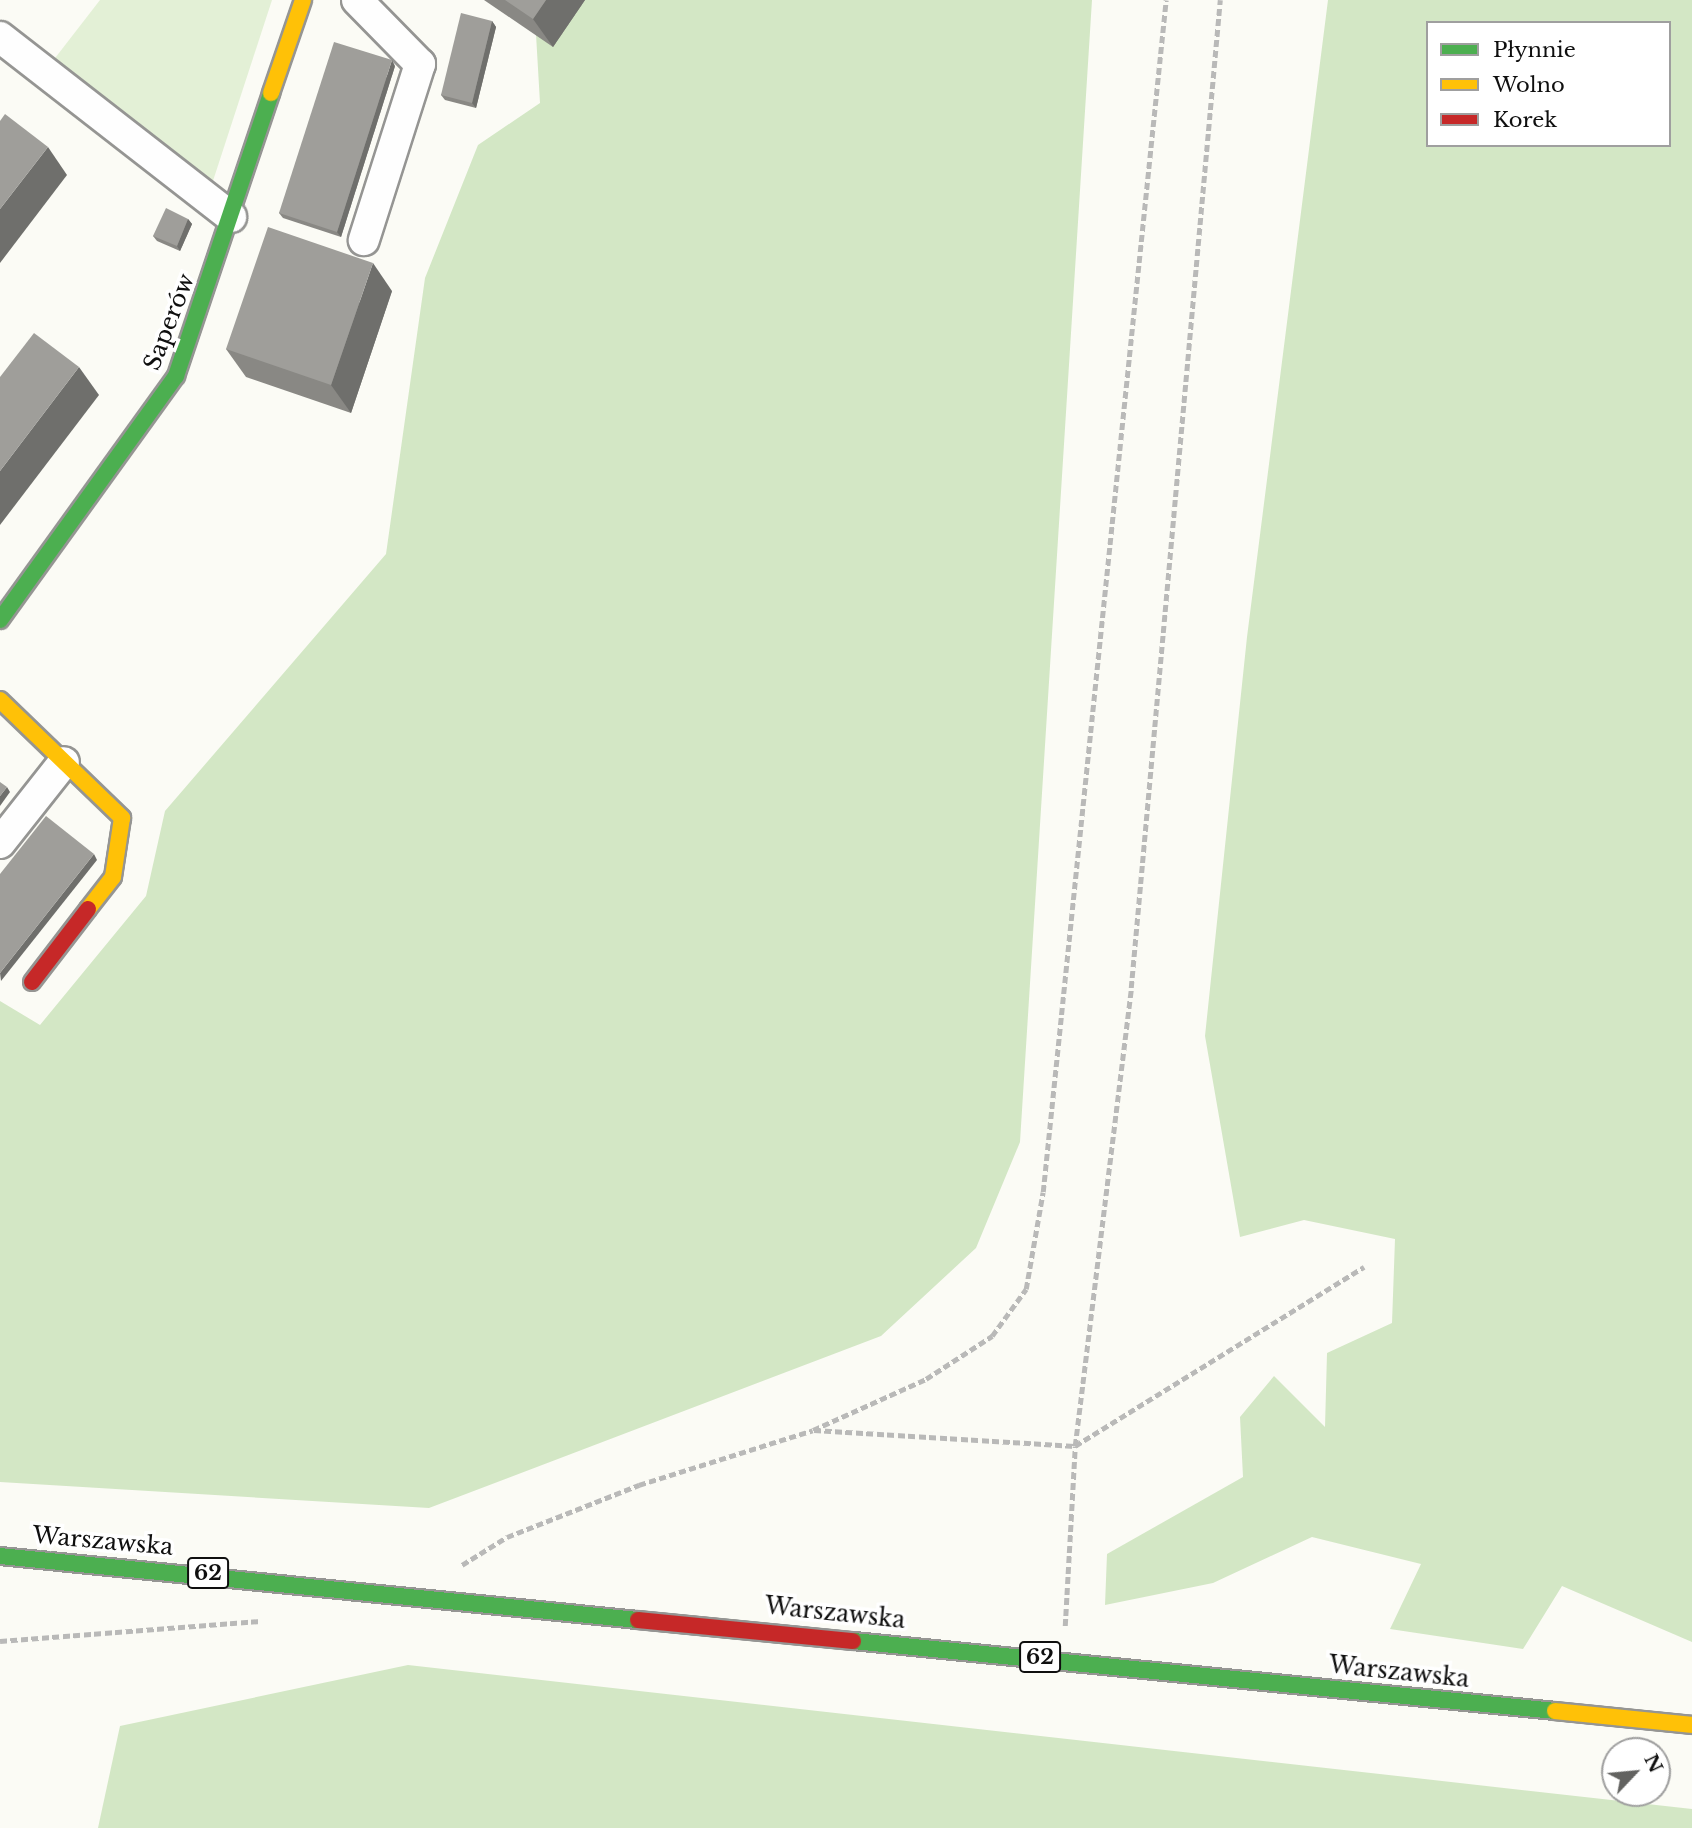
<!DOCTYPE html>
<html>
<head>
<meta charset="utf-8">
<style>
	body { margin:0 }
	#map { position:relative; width:1692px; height:1828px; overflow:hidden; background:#fbfbf5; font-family:"Libre Baskerville",serif }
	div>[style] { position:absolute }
	.green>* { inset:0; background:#e3f0d6 }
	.forest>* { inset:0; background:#d3e7c5 }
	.path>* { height:4.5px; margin-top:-2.25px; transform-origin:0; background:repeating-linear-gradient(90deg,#b9b9b8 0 7px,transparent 0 10.5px) }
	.roads { filter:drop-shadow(2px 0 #959593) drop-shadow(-2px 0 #959593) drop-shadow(0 2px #959593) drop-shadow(0 -2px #959593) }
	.street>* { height:30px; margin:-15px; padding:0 15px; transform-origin:15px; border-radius:15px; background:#fefefe }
	.fast>* { height:16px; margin:-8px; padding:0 8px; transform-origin:8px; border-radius:8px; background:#4caf50 }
	.slow>* { height:16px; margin:-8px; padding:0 8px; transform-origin:8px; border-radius:8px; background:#ffc107 }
	.jam>* { height:16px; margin:-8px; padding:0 8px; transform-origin:8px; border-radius:8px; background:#c62828 }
	.wall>* { inset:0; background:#898884 }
	.shaded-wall>* { inset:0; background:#6f6f6c }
	.building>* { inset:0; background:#9f9e9a }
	span { translate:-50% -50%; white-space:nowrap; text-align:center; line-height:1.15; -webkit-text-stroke:7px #fff; paint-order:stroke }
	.shield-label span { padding:2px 5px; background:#fff; border:2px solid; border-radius:5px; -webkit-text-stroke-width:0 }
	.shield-label { font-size:21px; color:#0f0f0f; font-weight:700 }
	.street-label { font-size:23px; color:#0f0f0f }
	.legend { position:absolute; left:1426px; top:21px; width:245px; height:126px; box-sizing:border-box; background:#fff; border:2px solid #9f9f9f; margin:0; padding:9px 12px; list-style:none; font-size:21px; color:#0f0f0f }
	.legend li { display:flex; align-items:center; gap:14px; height:35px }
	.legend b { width:35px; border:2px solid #9f9f9f }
	.north { position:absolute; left:1601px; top:1737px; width:70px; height:70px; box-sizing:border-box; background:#fff; border:2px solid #9f9f9f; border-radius:50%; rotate:64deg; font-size:19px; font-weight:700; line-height:28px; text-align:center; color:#0f0f0f }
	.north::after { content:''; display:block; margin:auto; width:24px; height:32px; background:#626260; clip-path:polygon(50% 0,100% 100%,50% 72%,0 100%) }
</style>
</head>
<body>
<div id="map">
	<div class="green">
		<div style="clip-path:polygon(100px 0,272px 0,210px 190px,52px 62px)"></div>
	</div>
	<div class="forest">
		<div style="clip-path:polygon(534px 0,1092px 0,1020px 1142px,976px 1248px,881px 1336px,429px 1508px,0 1482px,0 1001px,40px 1025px,146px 896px,165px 811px,386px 554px,425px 278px,478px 145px,540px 103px)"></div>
		<div style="clip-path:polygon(evenodd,1328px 0,1692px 0,1692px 1642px,1562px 1586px,1523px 1649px,1390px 1629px,1421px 1564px,1312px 1537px,1213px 1583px,1105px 1605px,1107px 1554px,1243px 1477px,1240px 1417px,1274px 1376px,1325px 1427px,1327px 1353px,1392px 1323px,1395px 1239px,1304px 1220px,1240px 1237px,1205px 1036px,1247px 637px,1328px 0,1428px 23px,1669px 23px,1669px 145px,1428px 145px,1428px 23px)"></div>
		<div style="clip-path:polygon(408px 1665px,1692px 1809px,1692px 1828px,98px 1828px,120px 1726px)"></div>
	</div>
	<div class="path">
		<div style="left:814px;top:1430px;width:261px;rotate:3.5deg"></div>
		<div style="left:1075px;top:1446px;width:340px;rotate:-31.8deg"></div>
		<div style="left:462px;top:1565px;width:53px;rotate:-31.9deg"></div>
		<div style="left:507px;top:1537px;width:142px;rotate:-21.5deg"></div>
		<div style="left:639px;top:1485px;width:182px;rotate:-17.5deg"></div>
		<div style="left:813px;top:1430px;width:124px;rotate:-24.3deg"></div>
		<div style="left:926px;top:1379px;width:79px;rotate:-33.1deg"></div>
		<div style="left:992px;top:1336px;width:58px;rotate:-54.1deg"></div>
		<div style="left:1026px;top:1289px;width:98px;rotate:-80.1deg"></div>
		<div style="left:1043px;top:1192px;width:1198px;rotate:-84.11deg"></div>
		<div style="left:1065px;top:1626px;width:180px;rotate:-86.8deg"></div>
		<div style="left:1075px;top:1446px;width:461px;rotate:-83deg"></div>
		<div style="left:1131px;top:988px;width:992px;rotate:-84.85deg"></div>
		<div style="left:0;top:1641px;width:262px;rotate:-4.4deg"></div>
	</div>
	<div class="roads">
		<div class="street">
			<div style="left:357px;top:0;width:90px;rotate:45.5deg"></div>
			<div style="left:420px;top:64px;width:185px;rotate:107.7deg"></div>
			<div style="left:0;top:37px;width:293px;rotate:37.9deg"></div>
			<div style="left:0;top:843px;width:103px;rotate:-51.7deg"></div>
		</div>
		<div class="fast">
			<div style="left:0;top:620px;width:301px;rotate:-54.2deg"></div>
			<div style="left:176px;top:376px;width:299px;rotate:-71.4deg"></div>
			<div style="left:0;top:1556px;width:641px;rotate:5.73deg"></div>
			<div style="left:853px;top:1641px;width:705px;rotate:5.69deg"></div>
		</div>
		<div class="slow">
			<div style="left:271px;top:93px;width:98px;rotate:-71deg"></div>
			<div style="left:0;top:700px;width:170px;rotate:44deg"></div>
			<div style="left:122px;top:818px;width:60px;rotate:98.7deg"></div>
			<div style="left:113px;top:877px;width:41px;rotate:128deg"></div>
			<div style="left:1555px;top:1711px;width:138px;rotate:5.8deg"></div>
		</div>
		<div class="jam">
			<div style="left:32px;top:982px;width:92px;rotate:-52.5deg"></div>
			<div style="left:638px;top:1620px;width:216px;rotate:5.6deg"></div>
		</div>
	</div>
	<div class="wall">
		<div style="clip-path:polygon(484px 0,585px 0,553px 47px)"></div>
		<div style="clip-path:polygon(492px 21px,496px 27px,476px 108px,445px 100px,441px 95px)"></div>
		<div style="clip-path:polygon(395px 66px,341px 237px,283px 218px,279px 213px)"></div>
		<div style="clip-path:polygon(188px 219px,192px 224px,180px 251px,157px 241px,153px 236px)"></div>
		<div style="clip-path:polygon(392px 291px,351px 413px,246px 377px,226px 349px)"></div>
	</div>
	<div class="shaded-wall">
		<div style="clip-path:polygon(546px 0,585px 0,553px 47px,533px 19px)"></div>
		<div style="clip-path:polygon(492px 21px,496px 27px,476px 108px,472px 103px)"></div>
		<div style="clip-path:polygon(392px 60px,395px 66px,341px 237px,337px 232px)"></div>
		<div style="clip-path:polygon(48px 147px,67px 175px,0 263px,0 209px)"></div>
		<div style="clip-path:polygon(188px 219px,192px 224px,180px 251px,177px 246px)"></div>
		<div style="clip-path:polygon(373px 263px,392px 291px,351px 413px,331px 385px)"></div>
		<div style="clip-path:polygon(79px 367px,99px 395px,0 525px,0 471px)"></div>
		<div style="clip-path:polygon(7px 787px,10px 792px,0 806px,0 796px)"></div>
		<div style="clip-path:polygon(94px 854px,97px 860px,1px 981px,0 973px)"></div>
	</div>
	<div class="building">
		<div style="clip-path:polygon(505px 0,546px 0,533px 19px)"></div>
		<div style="clip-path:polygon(461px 13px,492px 21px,472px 103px,441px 95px)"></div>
		<div style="clip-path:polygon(334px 42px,392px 60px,337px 232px,279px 213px)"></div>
		<div style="clip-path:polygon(5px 114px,48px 147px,0 209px,0 121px)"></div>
		<div style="clip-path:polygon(166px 208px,188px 219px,177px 246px,153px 236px)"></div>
		<div style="clip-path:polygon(268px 227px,373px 263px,331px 385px,226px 349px)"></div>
		<div style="clip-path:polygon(34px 333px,79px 367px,0 471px,0 377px)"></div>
		<div style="clip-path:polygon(0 782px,7px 787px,0 796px)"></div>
		<div style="clip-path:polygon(46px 816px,94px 854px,0 973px,0 874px)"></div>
	</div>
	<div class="shield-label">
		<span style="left:208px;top:1573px">62</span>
		<span style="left:1040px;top:1657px">62</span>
	</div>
	<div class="street-label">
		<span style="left:169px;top:322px;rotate:-69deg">Saperów</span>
		<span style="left:103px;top:1541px;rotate:5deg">Warszawska</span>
		<span style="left:835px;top:1613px;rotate:6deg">Warszawska</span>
		<span style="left:1399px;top:1672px;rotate:6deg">Warszawska</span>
	</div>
	<ul class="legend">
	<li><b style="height:9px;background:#4caf50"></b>Płynnie</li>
	<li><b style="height:9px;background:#ffc107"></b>Wolno</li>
	<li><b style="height:9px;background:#c62828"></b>Korek</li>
	</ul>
	<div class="north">N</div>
</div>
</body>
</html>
